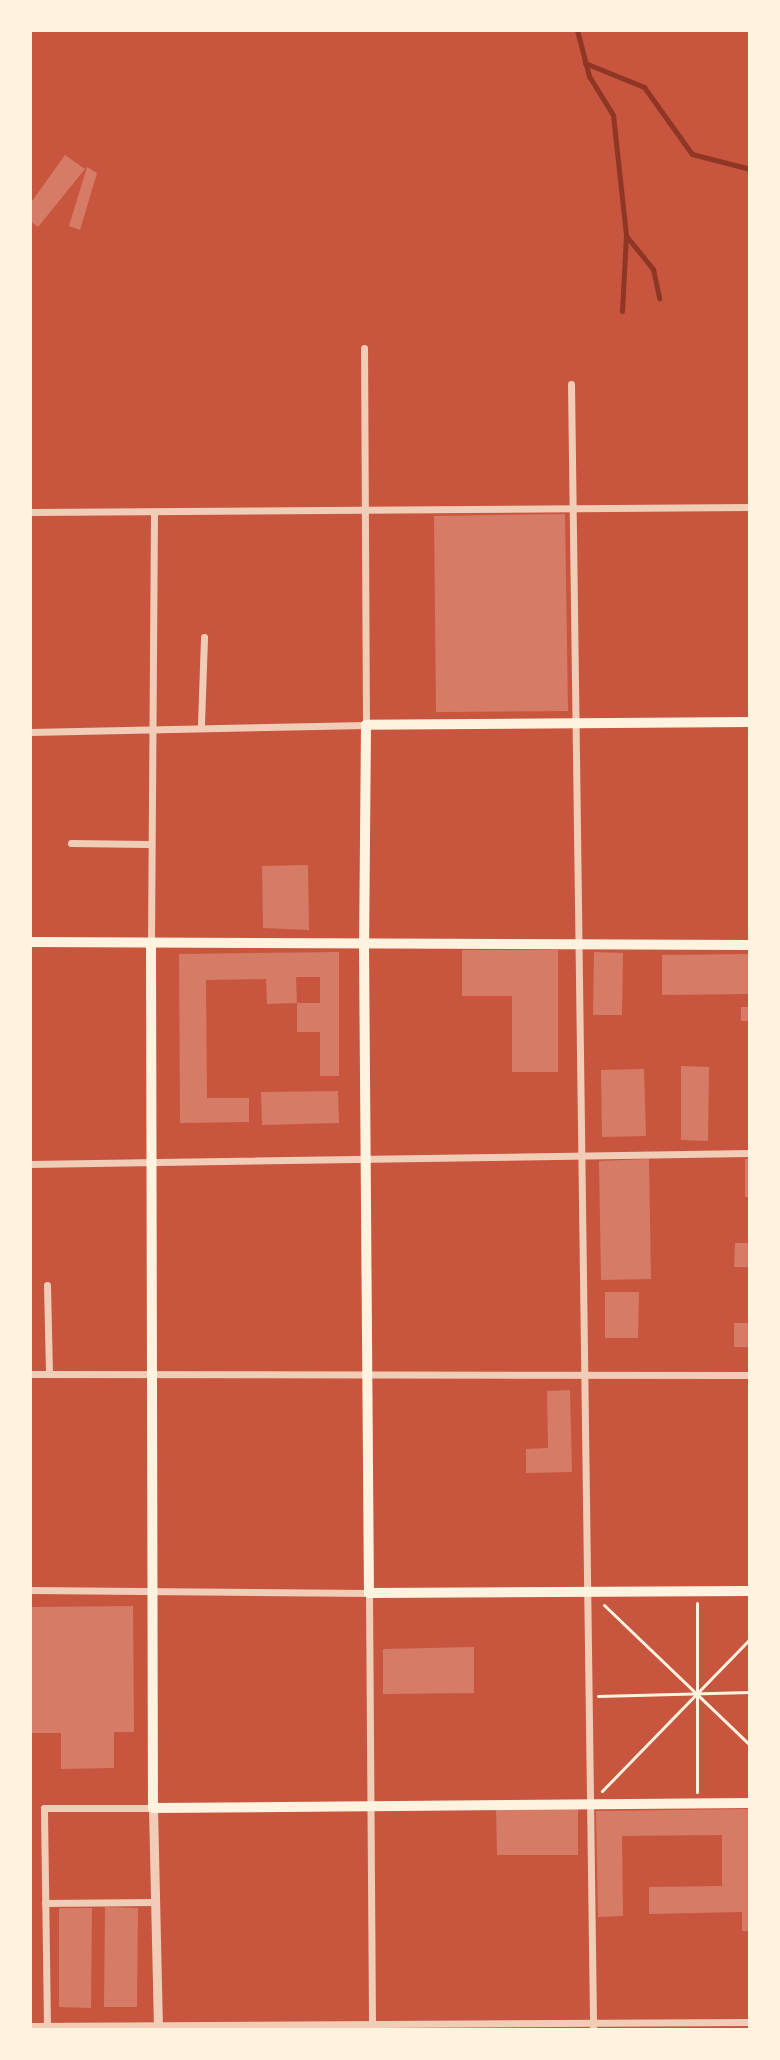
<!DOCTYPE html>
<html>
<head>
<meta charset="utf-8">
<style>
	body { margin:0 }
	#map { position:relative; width:780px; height:2060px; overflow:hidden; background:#c8553d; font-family:"IBM Plex Sans",sans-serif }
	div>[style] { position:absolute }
	.stream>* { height:5px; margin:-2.5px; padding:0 2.5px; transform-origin:2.5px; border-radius:2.5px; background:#8f3625 }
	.building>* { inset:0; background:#d67c66 }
	.path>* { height:3px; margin:-1.5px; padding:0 1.5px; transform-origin:1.5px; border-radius:1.5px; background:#fff3e0 }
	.minor>* { height:7px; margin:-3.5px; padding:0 3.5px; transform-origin:3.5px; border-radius:3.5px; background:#f1ccb7 }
	.tertiary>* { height:9px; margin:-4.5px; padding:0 4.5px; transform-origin:4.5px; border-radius:4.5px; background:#f1ccb7 }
	.secondary>* { height:10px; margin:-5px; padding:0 5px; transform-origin:5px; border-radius:5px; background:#fff3e0 }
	span { translate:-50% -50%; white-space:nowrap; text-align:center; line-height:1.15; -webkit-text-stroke:6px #fff3e0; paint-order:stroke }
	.frame { position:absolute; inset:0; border:32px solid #fff3e0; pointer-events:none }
</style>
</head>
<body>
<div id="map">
	<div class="stream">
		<div style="left:577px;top:30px;width:48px;rotate:75.4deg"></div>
		<div style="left:589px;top:76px;width:46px;rotate:58.4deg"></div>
		<div style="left:613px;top:115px;width:121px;rotate:83.8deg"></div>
		<div style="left:626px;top:235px;width:76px;rotate:93deg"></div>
		<div style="left:585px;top:63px;width:64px;rotate:22.1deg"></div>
		<div style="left:644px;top:87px;width:82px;rotate:54.4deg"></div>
		<div style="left:692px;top:154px;width:60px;rotate:14.5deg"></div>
		<div style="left:627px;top:237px;width:41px;rotate:50.9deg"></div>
		<div style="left:653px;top:269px;width:30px;rotate:78deg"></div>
	</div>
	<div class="building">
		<div style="clip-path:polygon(65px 155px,85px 169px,38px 227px,30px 221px,30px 204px)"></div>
		<div style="clip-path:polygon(87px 167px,97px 173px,80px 230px,69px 226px)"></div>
		<div style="clip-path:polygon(565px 514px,568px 711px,436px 712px,434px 516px)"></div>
		<div style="clip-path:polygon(308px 865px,309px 930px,263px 928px,262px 866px)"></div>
		<div style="clip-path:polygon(462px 950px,558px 950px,558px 1072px,512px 1072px,512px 996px,462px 996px)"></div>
		<div style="clip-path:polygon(evenodd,339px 952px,339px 1076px,320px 1076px,320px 1032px,297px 1032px,297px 1003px,267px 1004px,266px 979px,206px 980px,207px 1098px,249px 1098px,249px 1122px,180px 1123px,179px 954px,339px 952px,296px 977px,320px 977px,320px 1003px,297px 1003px,296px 977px)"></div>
		<div style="clip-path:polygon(594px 952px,623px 953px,622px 1015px,593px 1015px)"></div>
		<div style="clip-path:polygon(750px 954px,750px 994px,662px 995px,662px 955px)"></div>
		<div style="clip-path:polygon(741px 1007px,750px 1007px,750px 1021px,741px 1021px)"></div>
		<div style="clip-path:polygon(681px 1066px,709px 1067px,708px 1141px,681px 1140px)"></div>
		<div style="clip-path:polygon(644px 1069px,646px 1136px,602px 1137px,601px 1070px)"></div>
		<div style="clip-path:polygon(338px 1091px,339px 1123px,262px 1125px,261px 1092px)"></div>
		<div style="clip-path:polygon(649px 1159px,651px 1279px,601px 1280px,599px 1161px)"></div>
		<div style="clip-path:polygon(745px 1159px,750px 1159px,750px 1197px,745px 1197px)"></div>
		<div style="clip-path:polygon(735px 1243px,750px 1243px,750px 1267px,734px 1267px)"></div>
		<div style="clip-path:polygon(605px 1292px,639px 1292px,638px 1338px,605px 1338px)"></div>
		<div style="clip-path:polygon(734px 1323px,750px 1323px,750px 1347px,734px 1347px)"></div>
		<div style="clip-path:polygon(570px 1390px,572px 1472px,526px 1473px,526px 1449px,548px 1448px,547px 1391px)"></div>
		<div style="clip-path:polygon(133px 1606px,134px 1732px,114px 1732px,114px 1768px,61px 1769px,61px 1733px,30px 1733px,30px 1607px)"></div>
		<div style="clip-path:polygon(474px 1647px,474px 1693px,383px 1694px,383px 1649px)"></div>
		<div style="clip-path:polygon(578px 1807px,578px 1855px,497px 1855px,496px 1808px)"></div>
		<div style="clip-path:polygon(750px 1809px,750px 1931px,742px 1931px,742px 1912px,649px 1914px,649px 1887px,722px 1886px,722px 1835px,622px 1836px,623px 1916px,598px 1917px,596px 1811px)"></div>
		<div style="clip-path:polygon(105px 1907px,138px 1908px,137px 2007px,104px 2007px)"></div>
		<div style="clip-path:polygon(59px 1908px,92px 1908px,91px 2008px,59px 2007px)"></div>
	</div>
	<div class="path">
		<div style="left:697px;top:1603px;width:189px;rotate:90deg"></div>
		<div style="left:604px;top:1605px;width:202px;rotate:43.8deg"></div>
		<div style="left:598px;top:1696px;width:152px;rotate:-1.5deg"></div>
		<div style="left:602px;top:1791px;width:212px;rotate:-45.8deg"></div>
	</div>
	<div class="minor">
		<div style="left:571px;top:384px;width:1646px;rotate:89.23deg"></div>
		<div style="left:30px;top:512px;width:720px;rotate:-0.4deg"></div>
		<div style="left:201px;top:724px;width:87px;rotate:-88deg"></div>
		<div style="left:30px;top:732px;width:336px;rotate:-1.2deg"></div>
		<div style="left:366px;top:725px;width:377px;rotate:-90.3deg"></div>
		<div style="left:71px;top:843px;width:77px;rotate:0.7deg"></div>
		<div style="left:151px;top:943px;width:429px;rotate:-89.6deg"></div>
		<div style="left:30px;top:1164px;width:720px;rotate:-0.88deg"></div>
		<div style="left:47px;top:1285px;width:89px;rotate:88.7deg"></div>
		<div style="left:30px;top:1374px;width:720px;rotate:0.08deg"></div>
		<div style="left:30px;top:1590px;width:339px;rotate:0.5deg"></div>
		<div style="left:369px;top:1593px;width:437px;rotate:89.6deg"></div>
		<div style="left:45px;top:1903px;width:110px;rotate:-0.5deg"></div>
		<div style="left:30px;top:2026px;width:720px;rotate:-0.32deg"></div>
		<div style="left:47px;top:2026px;width:218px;rotate:-90.8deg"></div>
		<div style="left:44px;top:1808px;width:109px"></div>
	</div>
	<div class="tertiary">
		<div style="left:153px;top:1808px;width:222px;rotate:88.7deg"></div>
	</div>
	<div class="secondary">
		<div style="left:750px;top:722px;width:384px;rotate:179.6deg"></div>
		<div style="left:366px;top:725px;width:220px;rotate:90.5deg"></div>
		<div style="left:364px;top:945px;width:648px;rotate:89.56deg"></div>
		<div style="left:369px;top:1593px;width:381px;rotate:-0.3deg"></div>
		<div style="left:30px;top:942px;width:720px;rotate:0.24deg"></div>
		<div style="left:151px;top:943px;width:865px;rotate:89.87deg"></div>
		<div style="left:153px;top:1808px;width:597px;rotate:-0.48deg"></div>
	</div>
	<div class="frame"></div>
</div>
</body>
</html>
